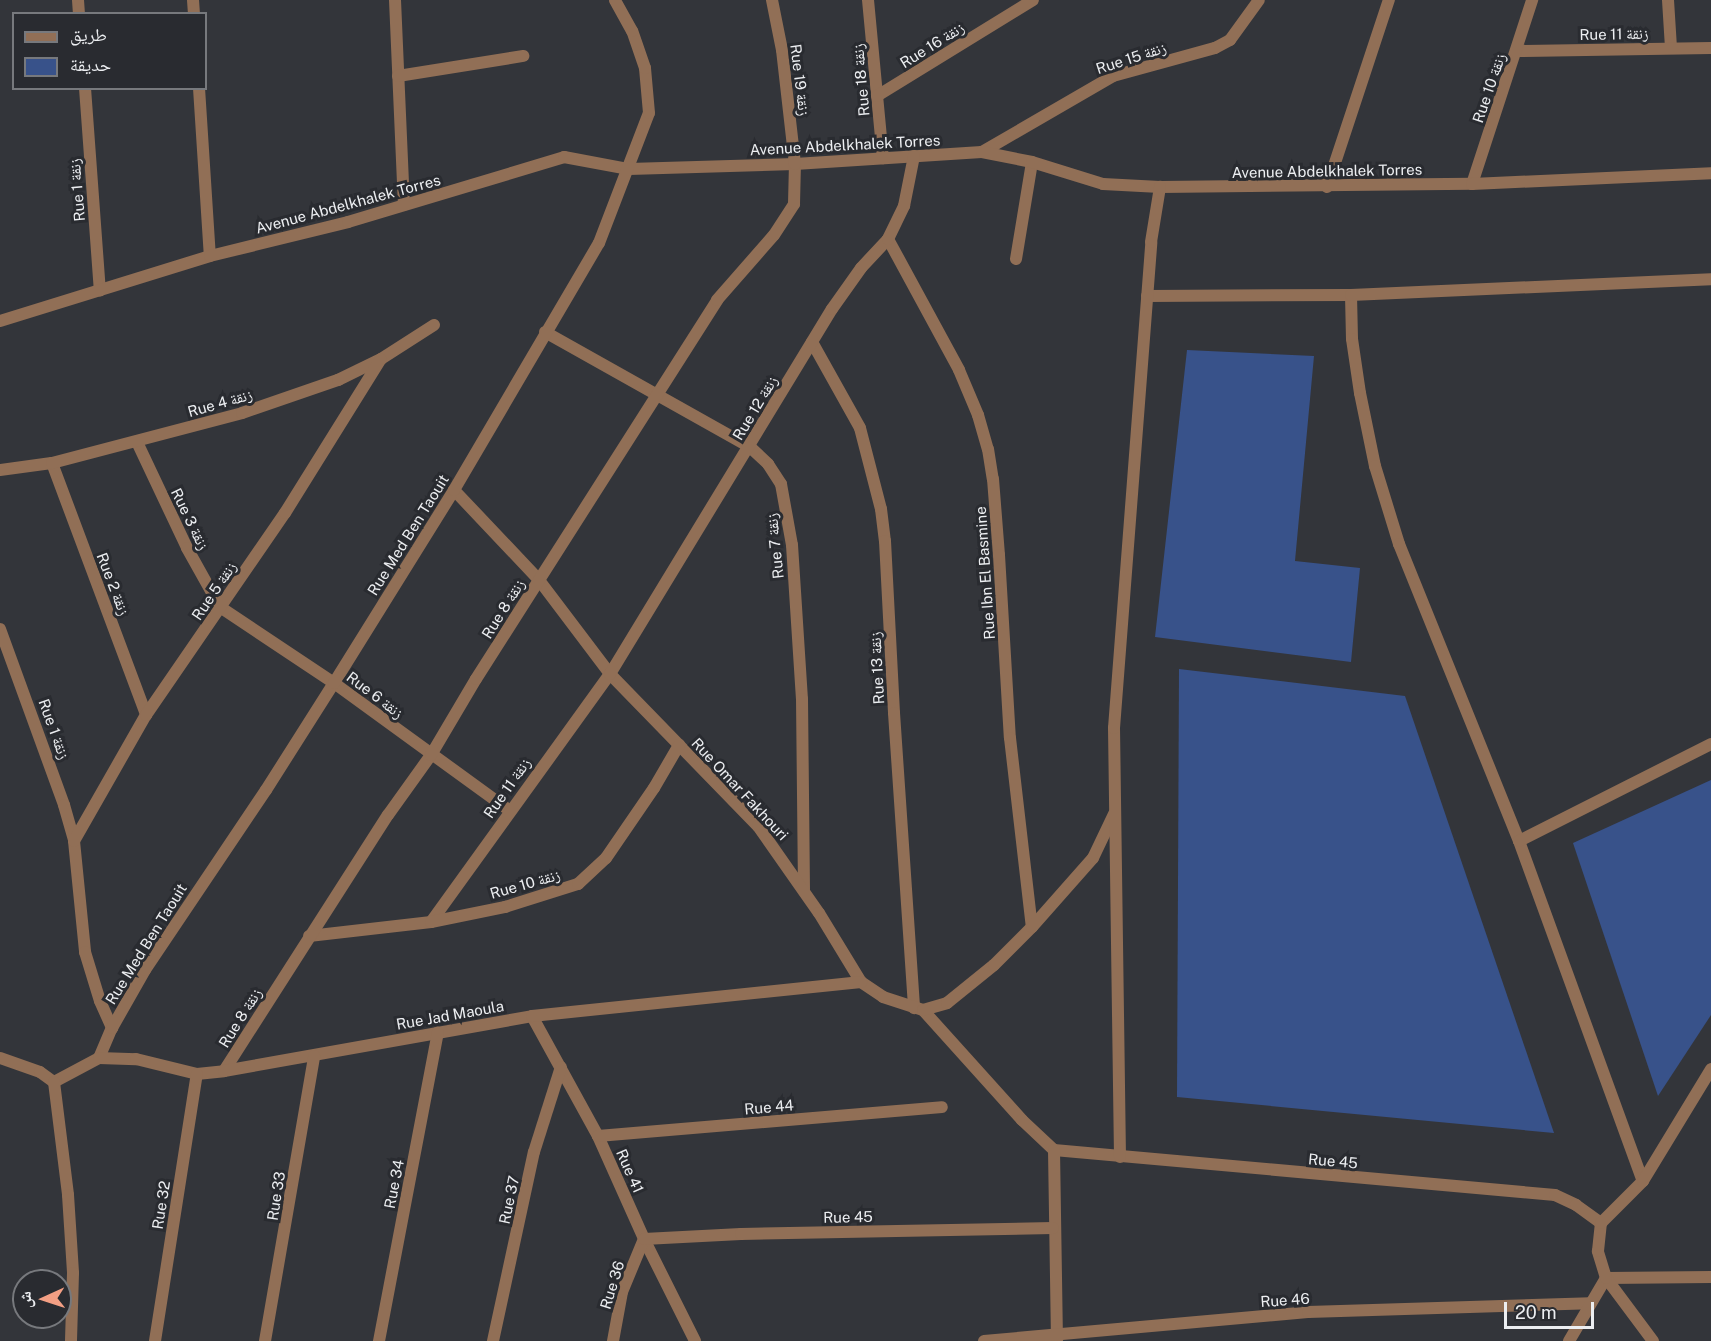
<!DOCTYPE html>
<html>
<head>
<meta charset="utf-8">
<style>
	body { margin:0 }
	#map { position:relative; width:1711px; height:1341px; overflow:hidden; background:#33353a; font-family:"Public Sans","Noto Naskh Arabic",sans-serif }
	div>[style] { position:absolute }
	.green>* { inset:0; background:#38528a }
	.minor>* { height:12px; margin:-6px; padding:0 6px; transform-origin:6px; border-radius:6px; background:#916f56 }
	span { translate:-50% -50%; white-space:nowrap; text-align:center; line-height:1.15; -webkit-text-stroke:6px #292b30; paint-order:stroke }
	.street-label { font-size:15px; color:#eceef1 }
	.legend { position:absolute; left:12px; top:12px; width:195px; height:78px; box-sizing:border-box; background:#292b30; border:2px solid #77797d; margin:0; padding:8px 10px; list-style:none; font-size:18px; color:#eceef1 }
	.legend li { display:flex; align-items:center; gap:12px; height:30px }
	.legend b { width:30px; border:2px solid #77797d }
	.north { position:absolute; left:12px; top:1269px; width:60px; height:60px; box-sizing:border-box; background:#292b30; border:2px solid #77797d; border-radius:50%; rotate:267deg; font-size:16px; font-weight:700; line-height:24px; text-align:center; color:#eceef1 }
	.north::after { content:''; display:block; margin:auto; width:21px; height:27px; background:#f39f84; clip-path:polygon(50% 0,100% 100%,50% 72%,0 100%) }
	.scale { position:absolute; left:1504px; top:1302px; width:90px; height:27px; box-sizing:border-box; border:3px solid #eceef1; border-top:0; padding-left:8px; font-size:18px; line-height:21px; white-space:nowrap; color:#eceef1; -webkit-text-stroke:4px #292b30; paint-order:stroke }
</style>
</head>
<body>
<div id="map">
	<div class="green">
		<div style="clip-path:polygon(1187px 350px,1314px 356px,1295px 561px,1360px 568px,1351px 662px,1155px 637px)"></div>
		<div style="clip-path:polygon(1179px 669px,1405px 696px,1554px 1133px,1177px 1097px)"></div>
		<div style="clip-path:polygon(1711px 780px,1711px 1015px,1658px 1096px,1573px 843px)"></div>
	</div>
	<div class="minor">
		<div style="left:78px;top:0;width:14px;rotate:86deg"></div>
		<div style="left:193px;top:0;width:14px;rotate:86deg"></div>
		<div style="left:395px;top:0;width:205px;rotate:87.5deg"></div>
		<div style="left:868px;top:0;width:159px;rotate:84.6deg"></div>
		<div style="left:1668px;top:0;width:48px;rotate:86.4deg"></div>
		<div style="left:1518px;top:51px;width:193px;rotate:-0.9deg"></div>
		<div style="left:398px;top:76px;width:127px;rotate:-9.1deg"></div>
		<div style="left:85px;top:88px;width:203px;rotate:85.8deg"></div>
		<div style="left:199px;top:88px;width:168px;rotate:86.3deg"></div>
		<div style="left:877px;top:96px;width:183px;rotate:-31.6deg"></div>
		<div style="left:982px;top:152px;width:151px;rotate:-30.1deg"></div>
		<div style="left:1113px;top:76px;width:106px;rotate:-15.4deg"></div>
		<div style="left:1215px;top:48px;width:17px;rotate:-28deg"></div>
		<div style="left:1230px;top:40px;width:49px;rotate:-54.1deg"></div>
		<div style="left:1472px;top:184px;width:194px;rotate:-71.9deg"></div>
		<div style="left:1327px;top:187px;width:197px;rotate:-71.7deg"></div>
		<div style="left:888px;top:239px;width:149px;rotate:61.5deg"></div>
		<div style="left:959px;top:370px;width:49px;rotate:67.1deg"></div>
		<div style="left:978px;top:415px;width:35px;rotate:74deg"></div>
		<div style="left:988px;top:449px;width:30px;rotate:81deg"></div>
		<div style="left:993px;top:479px;width:76px;rotate:85.5deg"></div>
		<div style="left:999px;top:555px;width:183px;rotate:86.6deg"></div>
		<div style="left:1010px;top:738px;width:190px;rotate:83.4deg"></div>
		<div style="left:1016px;top:259px;width:98px;rotate:-80.6deg"></div>
		<div style="left:1351px;top:295px;width:44px;rotate:88.7deg"></div>
		<div style="left:1352px;top:339px;width:55px;rotate:81.6deg"></div>
		<div style="left:1360px;top:393px;width:75px;rotate:78.4deg"></div>
		<div style="left:1375px;top:466px;width:82px;rotate:72.9deg"></div>
		<div style="left:1399px;top:544px;width:320px;rotate:68deg"></div>
		<div style="left:1519px;top:841px;width:362px;rotate:70deg"></div>
		<div style="left:1147px;top:296px;width:204px;rotate:-0.3deg"></div>
		<div style="left:1351px;top:295px;width:360px;rotate:-2.5deg"></div>
		<div style="left:0;top:321px;width:220px;rotate:-17.2deg"></div>
		<div style="left:210px;top:256px;width:142px;rotate:-13.8deg"></div>
		<div style="left:348px;top:222px;width:226px;rotate:-16.7deg"></div>
		<div style="left:564px;top:157px;width:66px;rotate:10.5deg"></div>
		<div style="left:629px;top:169px;width:166px;rotate:-1.7deg"></div>
		<div style="left:795px;top:164px;width:187px;rotate:-3.7deg"></div>
		<div style="left:982px;top:152px;width:51px;rotate:11.3deg"></div>
		<div style="left:1032px;top:162px;width:74px;rotate:17.2deg"></div>
		<div style="left:1103px;top:184px;width:57px;rotate:3deg"></div>
		<div style="left:1160px;top:187px;width:312px;rotate:-0.6deg"></div>
		<div style="left:1472px;top:184px;width:239px;rotate:-2.6deg"></div>
		<div style="left:545px;top:332px;width:235px;rotate:29.3deg"></div>
		<div style="left:750px;top:447px;width:25px;rotate:43deg"></div>
		<div style="left:768px;top:464px;width:24px;rotate:57deg"></div>
		<div style="left:781px;top:484px;width:62px;rotate:79.8deg"></div>
		<div style="left:792px;top:545px;width:154px;rotate:86.3deg"></div>
		<div style="left:802px;top:699px;width:190px;rotate:89.4deg"></div>
		<div style="left:812px;top:342px;width:98px;rotate:60.8deg"></div>
		<div style="left:860px;top:428px;width:84px;rotate:75.5deg"></div>
		<div style="left:881px;top:509px;width:32px;rotate:83deg"></div>
		<div style="left:885px;top:541px;width:172px;rotate:87deg"></div>
		<div style="left:894px;top:713px;width:296px;rotate:86.1deg"></div>
		<div style="left:137px;top:442px;width:117px;rotate:64.7deg"></div>
		<div style="left:187px;top:548px;width:68px;rotate:60.8deg"></div>
		<div style="left:220px;top:607px;width:137px;rotate:33.7deg"></div>
		<div style="left:334px;top:683px;width:216px;rotate:36deg"></div>
		<div style="left:52px;top:463px;width:269px;rotate:69.5deg"></div>
		<div style="left:0;top:470px;width:52px;rotate:-7.7deg"></div>
		<div style="left:52px;top:463px;width:196px;rotate:-14.7deg"></div>
		<div style="left:242px;top:413px;width:102px;rotate:-19deg"></div>
		<div style="left:338px;top:380px;width:48px;rotate:-26deg"></div>
		<div style="left:381px;top:359px;width:63px;rotate:-32.7deg"></div>
		<div style="left:454px;top:490px;width:124px;rotate:46.6deg"></div>
		<div style="left:539px;top:580px;width:118px;rotate:52.9deg"></div>
		<div style="left:610px;top:674px;width:212px;rotate:45.8deg"></div>
		<div style="left:758px;top:826px;width:106px;rotate:55deg"></div>
		<div style="left:819px;top:913px;width:81px;rotate:58.7deg"></div>
		<div style="left:861px;top:982px;width:27px;rotate:34deg"></div>
		<div style="left:883px;top:997px;width:42px;rotate:18deg"></div>
		<div style="left:923px;top:1010px;width:148px;rotate:48deg"></div>
		<div style="left:1022px;top:1120px;width:44px;rotate:43.2deg"></div>
		<div style="left:0;top:629px;width:187px;rotate:70deg"></div>
		<div style="left:64px;top:805px;width:37px;rotate:74deg"></div>
		<div style="left:74px;top:841px;width:112px;rotate:84.3deg"></div>
		<div style="left:85px;top:952px;width:51px;rotate:73deg"></div>
		<div style="left:100px;top:1001px;width:30px;rotate:66deg"></div>
		<div style="left:74px;top:841px;width:145px;rotate:-60.3deg"></div>
		<div style="left:146px;top:715px;width:245px;rotate:-55.5deg"></div>
		<div style="left:285px;top:513px;width:181px;rotate:-58.1deg"></div>
		<div style="left:1519px;top:841px;width:215px;rotate:-26.8deg"></div>
		<div style="left:431px;top:922px;width:306px;rotate:-54.2deg"></div>
		<div style="left:610px;top:674px;width:427px;rotate:-58.7deg"></div>
		<div style="left:832px;top:309px;width:50px;rotate:-54.7deg"></div>
		<div style="left:861px;top:268px;width:40px;rotate:-47deg"></div>
		<div style="left:888px;top:239px;width:37px;rotate:-64deg"></div>
		<div style="left:904px;top:206px;width:51px;rotate:-78.7deg"></div>
		<div style="left:309px;top:936px;width:123px;rotate:-6.5deg"></div>
		<div style="left:431px;top:922px;width:76px;rotate:-11.5deg"></div>
		<div style="left:505px;top:907px;width:77px;rotate:-17.5deg"></div>
		<div style="left:578px;top:884px;width:38px;rotate:-43deg"></div>
		<div style="left:606px;top:858px;width:85px;rotate:-55.6deg"></div>
		<div style="left:654px;top:788px;width:50px;rotate:-59.8deg"></div>
		<div style="left:923px;top:1010px;width:25px;rotate:-16deg"></div>
		<div style="left:947px;top:1003px;width:60px;rotate:-39deg"></div>
		<div style="left:994px;top:965px;width:54px;rotate:-45deg"></div>
		<div style="left:1032px;top:927px;width:92px;rotate:-48.5deg"></div>
		<div style="left:1093px;top:858px;width:49px;rotate:-64.5deg"></div>
		<div style="left:532px;top:1016px;width:137px;rotate:61.2deg"></div>
		<div style="left:598px;top:1136px;width:113px;rotate:65.9deg"></div>
		<div style="left:644px;top:1239px;width:114px;rotate:63.4deg"></div>
		<div style="left:0;top:1058px;width:42px;rotate:19.3deg"></div>
		<div style="left:40px;top:1072px;width:17px;rotate:36deg"></div>
		<div style="left:99px;top:1058px;width:33px;rotate:-67deg"></div>
		<div style="left:112px;top:1028px;width:67px;rotate:-60.4deg"></div>
		<div style="left:145px;top:970px;width:217px;rotate:-56.1deg"></div>
		<div style="left:266px;top:790px;width:127px;rotate:-57.6deg"></div>
		<div style="left:334px;top:683px;width:227px;rotate:-58.1deg"></div>
		<div style="left:454px;top:490px;width:286px;rotate:-59.6deg"></div>
		<div style="left:599px;top:243px;width:139px;rotate:-69deg"></div>
		<div style="left:649px;top:113px;width:45px;rotate:-95.1deg"></div>
		<div style="left:645px;top:68px;width:39px;rotate:-109deg"></div>
		<div style="left:632px;top:31px;width:35px;rotate:-119deg"></div>
		<div style="left:224px;top:1071px;width:304px;rotate:-57.4deg"></div>
		<div style="left:388px;top:815px;width:74px;rotate:-54.4deg"></div>
		<div style="left:431px;top:755px;width:88px;rotate:-59.4deg"></div>
		<div style="left:476px;top:679px;width:449px;rotate:-57.5deg"></div>
		<div style="left:717px;top:300px;width:86px;rotate:-48.8deg"></div>
		<div style="left:774px;top:235px;width:37px;rotate:-57deg"></div>
		<div style="left:794px;top:204px;width:40px;rotate:-88.6deg"></div>
		<div style="left:795px;top:164px;width:115px;rotate:-96.5deg"></div>
		<div style="left:782px;top:50px;width:51px;rotate:-101.3deg"></div>
		<div style="left:54px;top:1082px;width:51px;rotate:-28.1deg"></div>
		<div style="left:99px;top:1058px;width:37px;rotate:2deg"></div>
		<div style="left:136px;top:1059px;width:63px;rotate:13.8deg"></div>
		<div style="left:197px;top:1074px;width:27px;rotate:-6deg"></div>
		<div style="left:224px;top:1071px;width:313px;rotate:-10.1deg"></div>
		<div style="left:532px;top:1016px;width:331px;rotate:-5.9deg"></div>
		<div style="left:54px;top:1082px;width:114px;rotate:82.9deg"></div>
		<div style="left:68px;top:1195px;width:78px;rotate:86.3deg"></div>
		<div style="left:73px;top:1273px;width:68px;rotate:91.7deg"></div>
		<div style="left:598px;top:1136px;width:345px;rotate:-4.8deg"></div>
		<div style="left:1054px;top:1150px;width:503px;rotate:5.13deg"></div>
		<div style="left:1555px;top:1195px;width:23px;rotate:25deg"></div>
		<div style="left:1576px;top:1205px;width:31px;rotate:36deg"></div>
		<div style="left:1054px;top:1150px;width:191px;rotate:89.1deg"></div>
		<div style="left:1120px;top:1157px;width:429px;rotate:-90.8deg"></div>
		<div style="left:1114px;top:728px;width:487px;rotate:-85.6deg"></div>
		<div style="left:1151px;top:242px;width:56px;rotate:-80.7deg"></div>
		<div style="left:1606px;top:1278px;width:105px;rotate:-0.5deg"></div>
		<div style="left:155px;top:1341px;width:270px;rotate:-81.1deg"></div>
		<div style="left:265px;top:1341px;width:289px;rotate:-80.2deg"></div>
		<div style="left:379px;top:1341px;width:314px;rotate:-79.2deg"></div>
		<div style="left:493px;top:1341px;width:193px;rotate:-77.8deg"></div>
		<div style="left:534px;top:1152px;width:89px;rotate:-72.4deg"></div>
		<div style="left:613px;top:1341px;width:50px;rotate:-79.6deg"></div>
		<div style="left:622px;top:1292px;width:57px;rotate:-67.5deg"></div>
		<div style="left:644px;top:1239px;width:97px;rotate:-3deg"></div>
		<div style="left:741px;top:1234px;width:312px;rotate:-1.1deg"></div>
		<div style="left:984px;top:1341px;width:325px;rotate:-5.1deg"></div>
		<div style="left:1308px;top:1312px;width:282px;rotate:-1.8deg"></div>
		<div style="left:1569px;top:1341px;width:73px;rotate:-59.6deg"></div>
		<div style="left:1653px;top:1341px;width:79px;rotate:-126.7deg"></div>
		<div style="left:1606px;top:1278px;width:28px;rotate:-107deg"></div>
		<div style="left:1598px;top:1251px;width:28px;rotate:-84deg"></div>
		<div style="left:1601px;top:1223px;width:59px;rotate:-45deg"></div>
		<div style="left:1643px;top:1181px;width:131px;rotate:-58.7deg"></div>
	</div>
	<div class="street-label">
		<span style="left:1614px;top:34px;rotate:-1deg">Rue 11 زنقة</span>
		<span style="left:932px;top:45px;rotate:-32deg">Rue 16 زنقة</span>
		<span style="left:1131px;top:58px;rotate:-18deg">Rue 15 زنقة</span>
		<span style="left:800px;top:80px;rotate:83deg">Rue 19 زنقة</span>
		<span style="left:861px;top:80px;rotate:-95deg">Rue 18 زنقة</span>
		<span style="left:1489px;top:88px;rotate:-71deg">Rue 10 زنقة</span>
		<span style="left:845px;top:145px;rotate:-3deg">Avenue Abdelkhalek Torres</span>
		<span style="left:1327px;top:171px;rotate:-1deg">Avenue Abdelkhalek Torres</span>
		<span style="left:77px;top:190px;rotate:-95deg">Rue 1 زنقة</span>
		<span style="left:348px;top:204px;rotate:-15deg">Avenue Abdelkhalek Torres</span>
		<span style="left:220px;top:403px;rotate:-16deg">Rue 4 زنقة</span>
		<span style="left:755px;top:408px;rotate:-59deg">Rue 12 زنقة</span>
		<span style="left:190px;top:519px;rotate:64deg">Rue 3 زنقة</span>
		<span style="left:408px;top:535px;rotate:-58deg">Rue Med Ben Taouit</span>
		<span style="left:775px;top:546px;rotate:-96deg">Rue 7 زنقة</span>
		<span style="left:985px;top:573px;rotate:-94deg">Rue Ibn El Basmine</span>
		<span style="left:113px;top:584px;rotate:69deg">Rue 2 زنقة</span>
		<span style="left:214px;top:591px;rotate:-56deg">Rue 5 زنقة</span>
		<span style="left:503px;top:609px;rotate:-58deg">Rue 8 زنقة</span>
		<span style="left:877px;top:668px;rotate:-93deg">Rue 13 زنقة</span>
		<span style="left:375px;top:695px;rotate:37deg">Rue 6 زنقة</span>
		<span style="left:54px;top:729px;rotate:70deg">Rue 1 زنقة</span>
		<span style="left:507px;top:788px;rotate:-55deg">Rue 11 زنقة</span>
		<span style="left:740px;top:789px;rotate:47deg">Rue Omar Fakhouri</span>
		<span style="left:525px;top:884px;rotate:-16deg">Rue 10 زنقة</span>
		<span style="left:146px;top:944px;rotate:-58deg">Rue Med Ben Taouit</span>
		<span style="left:450px;top:1015px;rotate:-10deg">Rue Jad Maoula</span>
		<span style="left:240px;top:1018px;rotate:-58deg">Rue 8 زنقة</span>
		<span style="left:769px;top:1107px;rotate:-5deg">Rue 44</span>
		<span style="left:1333px;top:1161px;rotate:5deg">Rue 45</span>
		<span style="left:630px;top:1171px;rotate:66deg">Rue 41</span>
		<span style="left:394px;top:1184px;rotate:-79deg">Rue 34</span>
		<span style="left:276px;top:1196px;rotate:-81deg">Rue 33</span>
		<span style="left:509px;top:1200px;rotate:-78deg">Rue 37</span>
		<span style="left:161px;top:1205px;rotate:-81deg">Rue 32</span>
		<span style="left:848px;top:1217px;rotate:-1deg">Rue 45</span>
		<span style="left:612px;top:1285px;rotate:-73deg">Rue 36</span>
		<span style="left:1285px;top:1300px;rotate:-4deg">Rue 46</span>
	</div>
	<ul class="legend">
	<li><b style="height:8px;background:#916f56"></b>طريق</li>
	<li><b style="height:16px;background:#38528a"></b>حديقة</li>
	</ul>
	<div class="north">ش</div>
	<div class="scale">20 m</div>
</div>
</body>
</html>
